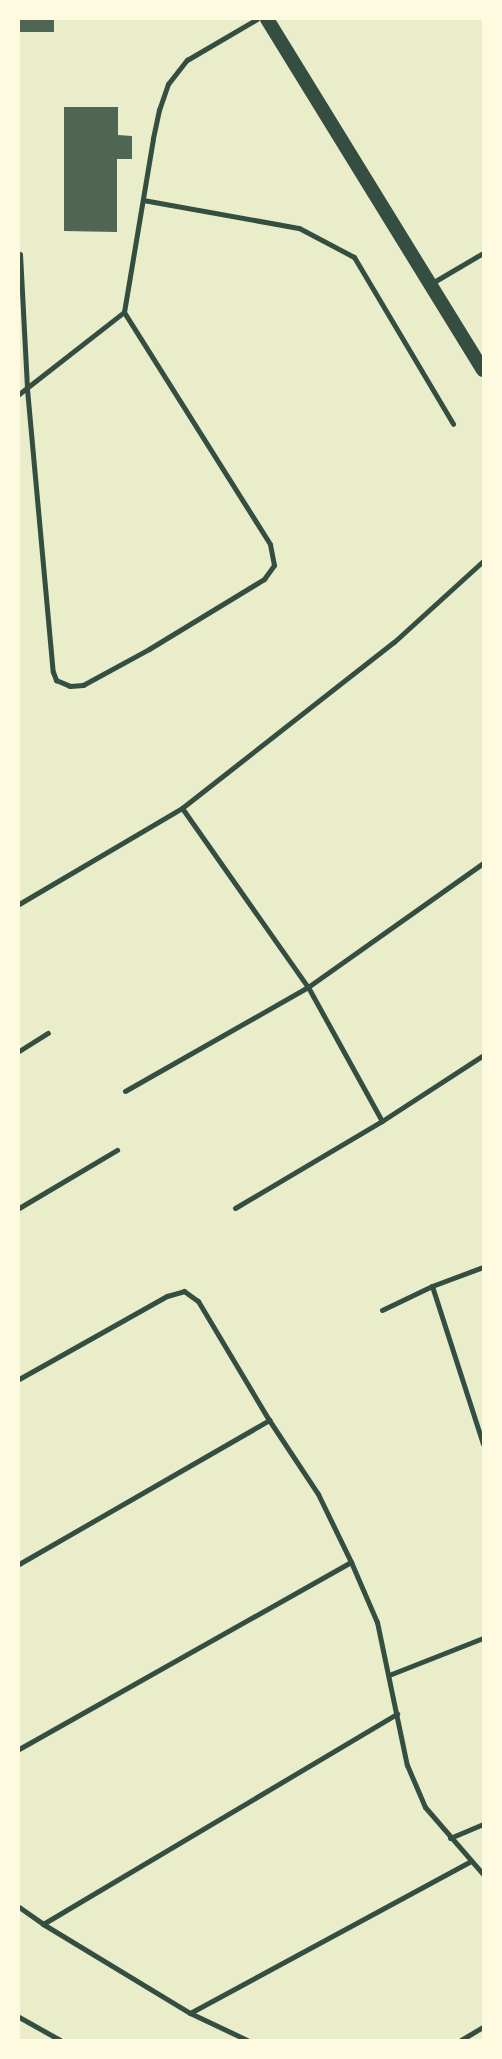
<!DOCTYPE html>
<html>
<head>
<meta charset="utf-8">
<style>
	body { margin:0 }
	#map { position:relative; width:502px; height:2059px; overflow:hidden; background:#e9edc9; font-family:"Exo 2",sans-serif }
	div>[style] { position:absolute }
	.building>* { inset:0; background:#4f6655 }
	.minor>* { height:5px; margin:-2.5px; padding:0 2.5px; transform-origin:2.5px; border-radius:2.5px; background:#344e41 }
	.trunk>* { height:14px; margin:-7px; padding:0 7px; transform-origin:7px; border-radius:7px; background:#344e41 }
	span { translate:-50% -50%; white-space:nowrap; text-align:center; line-height:1.15; -webkit-text-stroke:4px #fefae0; paint-order:stroke }
	.frame { position:absolute; inset:0; border:20px solid #fefae0; pointer-events:none }
</style>
</head>
<body>
<div id="map">
	<div class="building">
		<div style="clip-path:polygon(19px 19px,54px 19px,54px 32px,19px 32px)"></div>
		<div style="clip-path:polygon(64px 107px,118px 107px,118px 135px,132px 136px,132px 159px,117px 159px,117px 232px,64px 231px)"></div>
	</div>
	<div class="minor">
		<div style="left:143px;top:200px;width:158px;rotate:10.2deg"></div>
		<div style="left:299px;top:228px;width:62px;rotate:27.8deg"></div>
		<div style="left:354px;top:257px;width:194px;rotate:59.3deg"></div>
		<div style="left:20px;top:254px;width:135px;rotate:87deg"></div>
		<div style="left:27px;top:389px;width:284px;rotate:84.8deg"></div>
		<div style="left:53px;top:672px;width:9px;rotate:69deg"></div>
		<div style="left:56px;top:680px;width:15px;rotate:23deg"></div>
		<div style="left:70px;top:686px;width:13px;rotate:-4deg"></div>
		<div style="left:83px;top:685px;width:75px;rotate:-28.6deg"></div>
		<div style="left:149px;top:649px;width:135px;rotate:-31.3deg"></div>
		<div style="left:264px;top:579px;width:17px;rotate:-54deg"></div>
		<div style="left:274px;top:565px;width:21px;rotate:-101deg"></div>
		<div style="left:270px;top:544px;width:274px;rotate:-122.2deg"></div>
		<div style="left:432px;top:283px;width:59px;rotate:-30.5deg"></div>
		<div style="left:19px;top:394px;width:133px;rotate:-38deg"></div>
		<div style="left:124px;top:312px;width:176px;rotate:-80.5deg"></div>
		<div style="left:153px;top:138px;width:29px;rotate:-78deg"></div>
		<div style="left:159px;top:110px;width:28px;rotate:-71deg"></div>
		<div style="left:168px;top:84px;width:31px;rotate:-52deg"></div>
		<div style="left:187px;top:60px;width:81px;rotate:-30.4deg"></div>
		<div style="left:182px;top:808px;width:219px;rotate:54.9deg"></div>
		<div style="left:308px;top:987px;width:153px;rotate:61.1deg"></div>
		<div style="left:19px;top:904px;width:189px;rotate:-30.5deg"></div>
		<div style="left:182px;top:808px;width:269px;rotate:-38.1deg"></div>
		<div style="left:394px;top:642px;width:120px;rotate:-42.3deg"></div>
		<div style="left:19px;top:1051px;width:34px;rotate:-32deg"></div>
		<div style="left:125px;top:1091px;width:210px;rotate:-29.6deg"></div>
		<div style="left:308px;top:987px;width:214px;rotate:-35.3deg"></div>
		<div style="left:19px;top:1208px;width:114px;rotate:-30.6deg"></div>
		<div style="left:235px;top:1208px;width:171px;rotate:-30.6deg"></div>
		<div style="left:382px;top:1121px;width:119px;rotate:-33deg"></div>
		<div style="left:432px;top:1286px;width:166px;rotate:72.1deg"></div>
		<div style="left:382px;top:1310px;width:55px;rotate:-25.6deg"></div>
		<div style="left:432px;top:1286px;width:54px;rotate:-20.4deg"></div>
		<div style="left:19px;top:1379px;width:170px;rotate:-29.3deg"></div>
		<div style="left:167px;top:1296px;width:18px;rotate:-16deg"></div>
		<div style="left:184px;top:1291px;width:17px;rotate:36deg"></div>
		<div style="left:198px;top:1301px;width:139px;rotate:59.2deg"></div>
		<div style="left:269px;top:1420px;width:89px;rotate:56.5deg"></div>
		<div style="left:318px;top:1494px;width:76px;rotate:64.1deg"></div>
		<div style="left:351px;top:1562px;width:65px;rotate:66.6deg"></div>
		<div style="left:377px;top:1622px;width:146px;rotate:78.2deg"></div>
		<div style="left:407px;top:1765px;width:46px;rotate:66.8deg"></div>
		<div style="left:425px;top:1807px;width:89px;rotate:49.1deg"></div>
		<div style="left:19px;top:1564px;width:289px;rotate:-29.9deg"></div>
		<div style="left:389px;top:1675px;width:101px;rotate:-21.5deg"></div>
		<div style="left:19px;top:1749px;width:381px;rotate:-29.4deg"></div>
		<div style="left:450px;top:1838px;width:36px;rotate:-23deg"></div>
		<div style="left:19px;top:1907px;width:29px;rotate:35deg"></div>
		<div style="left:43px;top:1924px;width:172px;rotate:31.2deg"></div>
		<div style="left:190px;top:2013px;width:63px;rotate:25.3deg"></div>
		<div style="left:43px;top:1924px;width:412px;rotate:-30.7deg"></div>
		<div style="left:190px;top:2013px;width:319px;rotate:-28.4deg"></div>
		<div style="left:19px;top:2017px;width:47px;rotate:29.3deg"></div>
		<div style="left:461px;top:2040px;width:26px;rotate:-31deg"></div>
	</div>
	<div class="trunk">
		<div style="left:267px;top:19px;width:412px;rotate:58.4deg"></div>
	</div>
	<div class="frame"></div>
</div>
</body>
</html>
